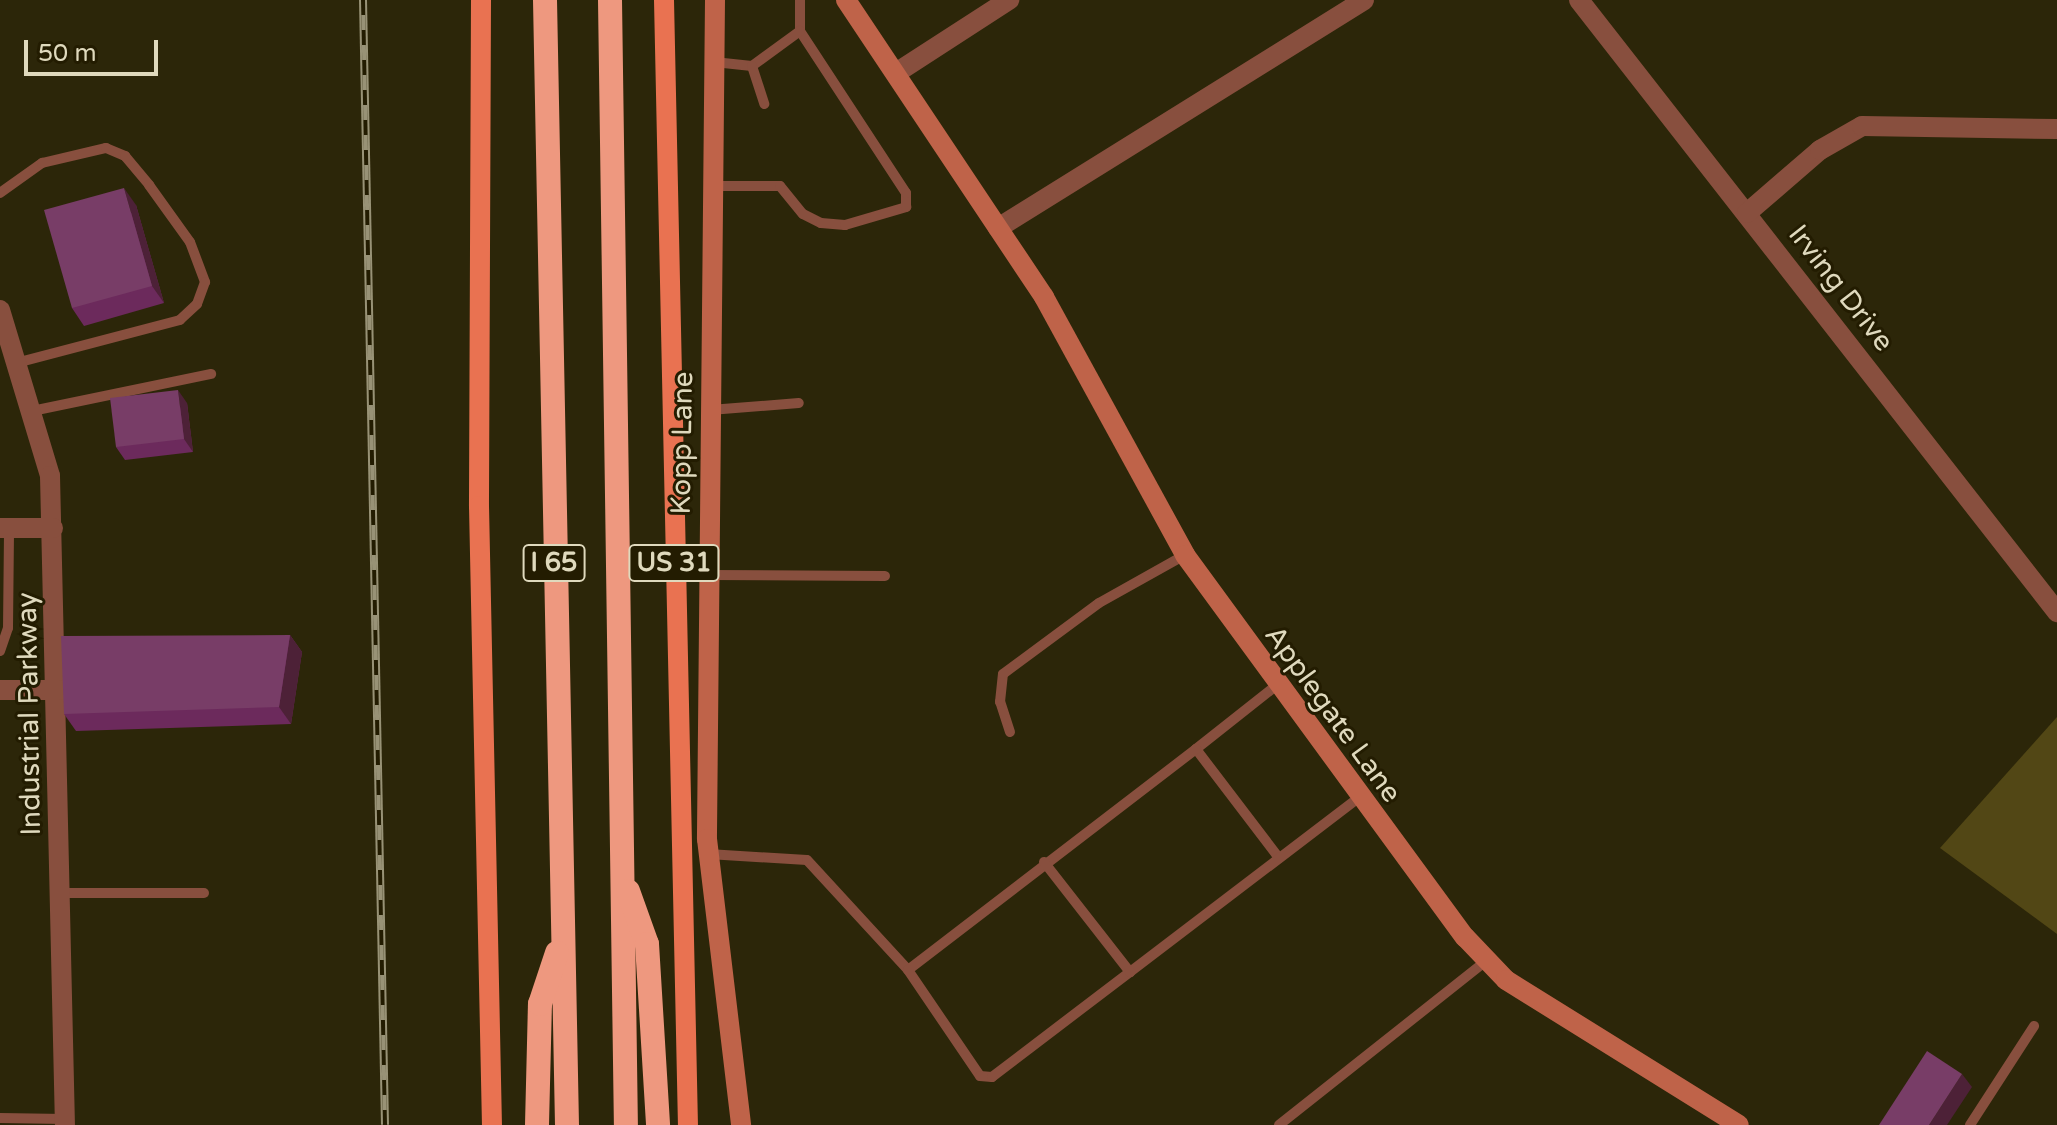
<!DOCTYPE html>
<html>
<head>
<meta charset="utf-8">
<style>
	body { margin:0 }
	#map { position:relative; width:2057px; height:1125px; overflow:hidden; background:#2c2609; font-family:"Varela Round",sans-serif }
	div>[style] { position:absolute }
	.green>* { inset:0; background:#524715 }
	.lane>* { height:10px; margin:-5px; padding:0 5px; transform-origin:5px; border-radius:5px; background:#884f3e }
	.street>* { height:20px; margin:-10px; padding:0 10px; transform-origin:10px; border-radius:10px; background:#884f3e }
	.secondary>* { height:20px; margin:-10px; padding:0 10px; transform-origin:10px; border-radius:10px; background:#bf6349 }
	.primary>* { height:20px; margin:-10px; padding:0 10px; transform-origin:10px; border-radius:10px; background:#e97251 }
	.highway>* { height:24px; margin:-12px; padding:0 12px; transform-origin:12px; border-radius:12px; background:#ee987f }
	.rail>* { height:8px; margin-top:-4px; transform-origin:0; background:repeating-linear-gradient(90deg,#231c01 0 15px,#989276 0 30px); box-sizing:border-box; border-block:2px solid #989276 }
	.wall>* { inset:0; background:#6c2a5c }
	.shaded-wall>* { inset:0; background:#4d2137 }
	.building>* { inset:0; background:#783d67 }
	span { translate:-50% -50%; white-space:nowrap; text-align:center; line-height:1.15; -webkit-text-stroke:6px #231c01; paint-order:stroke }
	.shield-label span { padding:2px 6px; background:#231c01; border:2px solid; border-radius:6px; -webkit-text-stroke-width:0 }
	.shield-label { font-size:26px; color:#dfd9bd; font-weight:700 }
	.street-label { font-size:28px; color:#dfd9bd }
	.scale { position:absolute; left:24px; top:40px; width:134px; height:36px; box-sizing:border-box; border:4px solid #dfd9bd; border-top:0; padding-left:10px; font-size:24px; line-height:28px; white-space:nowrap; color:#dfd9bd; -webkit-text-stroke:6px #231c01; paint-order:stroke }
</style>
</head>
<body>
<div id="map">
	<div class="green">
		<div style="clip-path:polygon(2057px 717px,2057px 934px,1940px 848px)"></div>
	</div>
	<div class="lane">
		<div style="left:800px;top:0;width:31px;rotate:90deg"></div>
		<div style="left:714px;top:62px;width:38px;rotate:6deg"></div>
		<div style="left:713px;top:186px;width:67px"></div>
		<div style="left:780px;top:186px;width:36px;rotate:51deg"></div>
		<div style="left:803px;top:214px;width:20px;rotate:27deg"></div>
		<div style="left:821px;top:223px;width:24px;rotate:5deg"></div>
		<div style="left:845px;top:225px;width:64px;rotate:-16.4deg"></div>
		<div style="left:906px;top:207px;width:14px;rotate:-90deg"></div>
		<div style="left:906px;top:193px;width:194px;rotate:-123.2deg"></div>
		<div style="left:800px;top:31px;width:59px;rotate:143.9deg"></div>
		<div style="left:752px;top:66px;width:40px;rotate:72deg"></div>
		<div style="left:0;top:193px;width:52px;rotate:-35.5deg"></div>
		<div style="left:42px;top:163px;width:66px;rotate:-13.2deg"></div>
		<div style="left:106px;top:148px;width:21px;rotate:23deg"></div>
		<div style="left:125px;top:156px;width:38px;rotate:50deg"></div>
		<div style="left:149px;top:185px;width:70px;rotate:54.3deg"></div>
		<div style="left:190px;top:242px;width:43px;rotate:69.4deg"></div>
		<div style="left:205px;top:282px;width:23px;rotate:110deg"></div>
		<div style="left:197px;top:304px;width:23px;rotate:137deg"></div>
		<div style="left:180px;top:320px;width:170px;rotate:165.3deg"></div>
		<div style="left:710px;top:410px;width:89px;rotate:-4.5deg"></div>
		<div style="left:32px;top:411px;width:183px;rotate:-11.7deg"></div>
		<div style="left:708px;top:575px;width:177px;rotate:0.3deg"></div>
		<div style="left:0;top:651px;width:24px;rotate:-71deg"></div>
		<div style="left:8px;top:628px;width:100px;rotate:-89.4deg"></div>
		<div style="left:1010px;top:732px;width:32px;rotate:-108deg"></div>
		<div style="left:1000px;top:702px;width:28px;rotate:-84deg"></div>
		<div style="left:1003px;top:674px;width:119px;rotate:-36.5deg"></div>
		<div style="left:1099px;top:603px;width:98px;rotate:-29.2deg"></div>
		<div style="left:1196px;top:749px;width:103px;rotate:-38.3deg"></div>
		<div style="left:708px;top:854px;width:99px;rotate:3.5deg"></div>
		<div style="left:807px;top:860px;width:149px;rotate:47.4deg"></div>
		<div style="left:1279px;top:858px;width:137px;rotate:-127.3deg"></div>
		<div style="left:1196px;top:749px;width:363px;rotate:142.5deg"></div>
		<div style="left:908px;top:970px;width:128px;rotate:55.8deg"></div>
		<div style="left:980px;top:1076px;width:12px;rotate:5deg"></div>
		<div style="left:992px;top:1077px;width:173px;rotate:-37.3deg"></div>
		<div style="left:1130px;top:972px;width:287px;rotate:-37.3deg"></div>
		<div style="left:1044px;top:862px;width:140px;rotate:52deg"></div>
		<div style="left:61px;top:893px;width:143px"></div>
		<div style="left:0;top:1118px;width:65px;rotate:0.9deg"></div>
		<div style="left:1279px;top:1125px;width:265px;rotate:-38.4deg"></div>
		<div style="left:1970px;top:1125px;width:118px;rotate:-57.1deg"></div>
	</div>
	<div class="street">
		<div style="left:1579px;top:0;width:777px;rotate:52.01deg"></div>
		<div style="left:896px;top:73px;width:135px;rotate:-32.9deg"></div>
		<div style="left:1747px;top:213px;width:96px;rotate:-40.8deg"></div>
		<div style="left:1820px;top:150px;width:48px;rotate:-29.7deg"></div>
		<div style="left:1862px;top:126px;width:195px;rotate:0.9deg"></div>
		<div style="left:998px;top:228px;width:431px;rotate:-31.9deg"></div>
		<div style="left:0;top:310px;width:173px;rotate:73.2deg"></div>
		<div style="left:50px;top:476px;width:649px;rotate:88.68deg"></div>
		<div style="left:0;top:528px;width:53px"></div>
		<div style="left:0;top:690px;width:59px"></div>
	</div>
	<div class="secondary">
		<div style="left:715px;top:0;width:839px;rotate:90.55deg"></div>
		<div style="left:707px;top:839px;width:288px;rotate:83.2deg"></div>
		<div style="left:846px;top:0;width:357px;rotate:56.3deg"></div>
		<div style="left:1044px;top:297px;width:294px;rotate:61.3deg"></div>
		<div style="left:1185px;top:555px;width:474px;rotate:53.8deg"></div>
		<div style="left:1465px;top:937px;width:59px;rotate:46.4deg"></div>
		<div style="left:1506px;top:980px;width:274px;rotate:31.9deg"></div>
	</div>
	<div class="primary">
		<div style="left:481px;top:0;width:506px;rotate:90.23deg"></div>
		<div style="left:479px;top:506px;width:619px;rotate:88.8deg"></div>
		<div style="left:664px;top:0;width:1125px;rotate:88.78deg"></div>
	</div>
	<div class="highway">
		<div style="left:545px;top:0;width:1125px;rotate:88.88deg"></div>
		<div style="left:610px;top:0;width:1125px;rotate:89.19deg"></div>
		<div style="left:628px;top:891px;width:56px;rotate:70.3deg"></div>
		<div style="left:647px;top:944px;width:181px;rotate:86.5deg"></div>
		<div style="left:537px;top:1125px;width:121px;rotate:-88.6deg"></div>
		<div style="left:540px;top:1004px;width:54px;rotate:-71.6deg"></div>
	</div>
	<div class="rail">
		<div style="left:363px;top:0;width:1125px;rotate:88.88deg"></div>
	</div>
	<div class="wall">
		<div style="clip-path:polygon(136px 205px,164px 303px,84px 326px,72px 308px)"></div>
		<div style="clip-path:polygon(187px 403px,193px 452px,125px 460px,116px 447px)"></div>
		<div style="clip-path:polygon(290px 635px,302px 652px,291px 724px,76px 731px,64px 714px)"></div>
	</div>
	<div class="shaded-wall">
		<div style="clip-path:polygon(124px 188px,136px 205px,164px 303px,152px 286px)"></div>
		<div style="clip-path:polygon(178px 390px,187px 403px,193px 452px,184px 439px)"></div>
		<div style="clip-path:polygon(290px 635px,302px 652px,291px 724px,279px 707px)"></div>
		<div style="clip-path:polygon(1962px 1074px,1972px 1087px,1947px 1125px,1929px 1125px)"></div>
	</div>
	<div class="building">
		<div style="clip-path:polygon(124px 188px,152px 286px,72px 308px,44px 210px)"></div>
		<div style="clip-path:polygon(178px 390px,184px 439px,116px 447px,110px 398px)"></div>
		<div style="clip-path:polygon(290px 635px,279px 707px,64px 714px,61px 636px)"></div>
		<div style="clip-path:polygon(1927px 1051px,1962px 1074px,1929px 1125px,1879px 1125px)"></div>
	</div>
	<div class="shield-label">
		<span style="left:554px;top:563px">I 65</span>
		<span style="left:674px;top:563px">US 31</span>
	</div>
	<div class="street-label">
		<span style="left:1841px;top:288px;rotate:52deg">Irving Drive</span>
		<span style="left:682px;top:443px;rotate:-89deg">Kopp Lane</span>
		<span style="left:29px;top:714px;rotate:-91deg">Industrial Parkway</span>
		<span style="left:1333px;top:714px;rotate:54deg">Applegate Lane</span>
	</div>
	<div class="scale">50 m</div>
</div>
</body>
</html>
